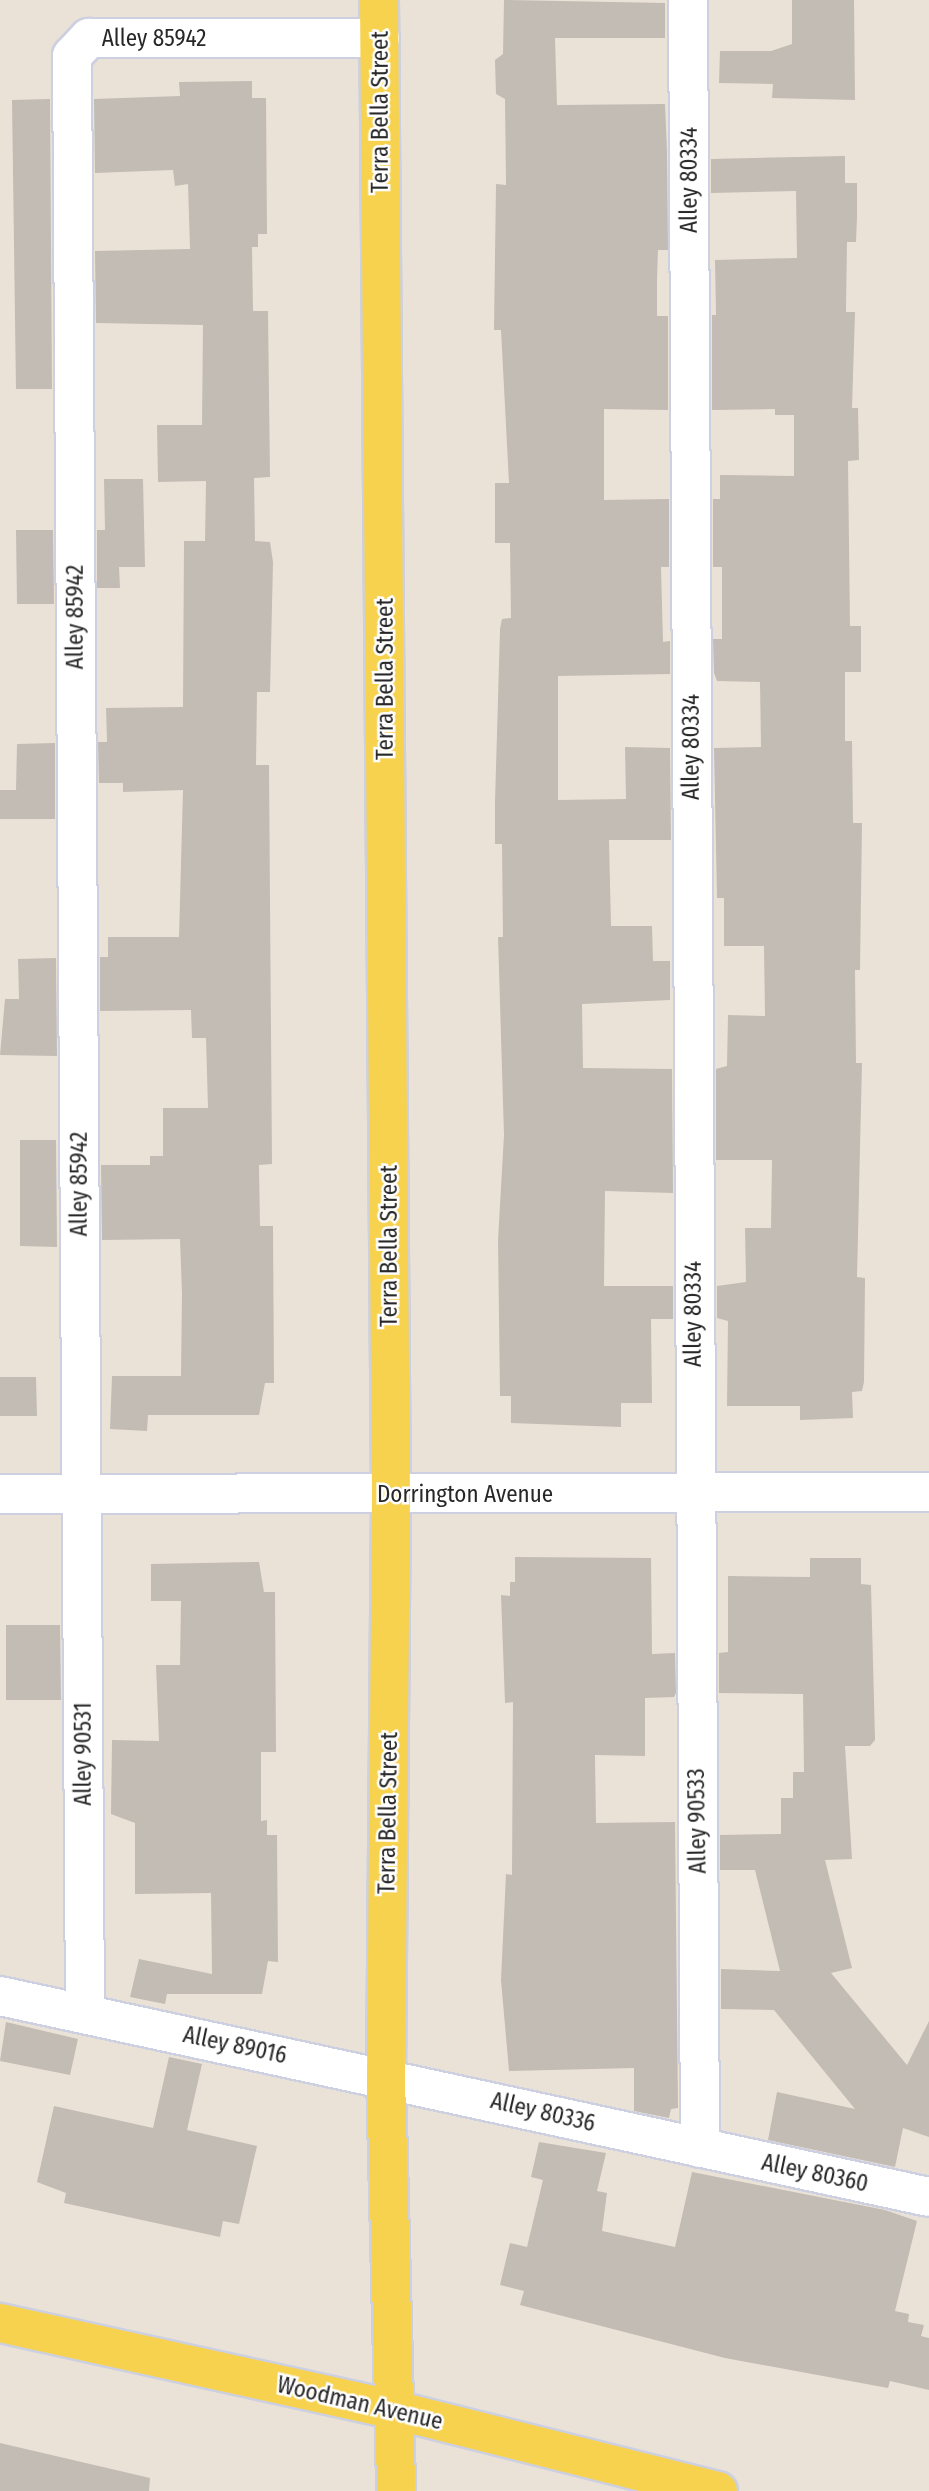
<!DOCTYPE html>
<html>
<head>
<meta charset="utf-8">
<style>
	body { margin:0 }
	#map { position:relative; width:929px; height:2491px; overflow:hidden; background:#ebe2d7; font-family:"Fira Sans Condensed",sans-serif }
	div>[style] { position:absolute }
	.building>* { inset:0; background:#c2bcb4 }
	.roads { filter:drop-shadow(2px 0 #ccd0e1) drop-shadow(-2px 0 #ccd0e1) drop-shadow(0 2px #ccd0e1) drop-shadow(0 -2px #ccd0e1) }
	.minor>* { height:38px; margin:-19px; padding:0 19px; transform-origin:19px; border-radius:19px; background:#fff }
	.major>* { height:38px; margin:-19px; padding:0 19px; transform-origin:19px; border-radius:19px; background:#f7d24f }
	span { translate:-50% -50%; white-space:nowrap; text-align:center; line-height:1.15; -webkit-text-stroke:5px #fff; paint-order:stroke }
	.street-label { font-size:23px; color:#272727 }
</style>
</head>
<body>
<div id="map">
	<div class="building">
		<div style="clip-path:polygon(504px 0,665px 3px,665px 38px,555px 38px,557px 105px,665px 104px,667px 151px,668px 250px,658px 250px,657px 281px,657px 316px,668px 316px,668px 410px,604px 409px,604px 500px,669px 499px,669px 567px,661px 567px,663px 642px,670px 641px,670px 674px,558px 676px,558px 800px,626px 799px,625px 747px,670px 748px,671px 840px,609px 840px,611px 926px,652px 926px,653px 961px,670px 961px,670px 1000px,582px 1004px,583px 1068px,672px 1069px,673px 1193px,605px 1191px,604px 1286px,673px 1286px,673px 1319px,651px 1319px,652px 1403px,621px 1403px,621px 1427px,511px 1423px,511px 1396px,500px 1396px,498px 1240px,504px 1135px,498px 937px,503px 937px,502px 844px,495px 844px,495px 802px,500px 629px,502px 619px,511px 618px,510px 543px,495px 543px,495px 483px,509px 483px,501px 330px,494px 330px,496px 184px,506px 185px,505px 99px,496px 94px,495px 60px,503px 54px)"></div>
		<div style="clip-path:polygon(792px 0,854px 0,855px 100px,772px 98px,773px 84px,719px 83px,720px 51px,771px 51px,792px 44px)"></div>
		<div style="clip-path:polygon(252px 81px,252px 98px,266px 98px,267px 234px,258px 234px,258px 247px,252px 247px,253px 311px,268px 311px,270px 477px,254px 478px,255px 541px,270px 542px,273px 562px,270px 692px,257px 692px,256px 765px,269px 765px,272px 1164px,259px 1165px,260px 1226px,273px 1226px,274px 1383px,265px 1383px,259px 1415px,148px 1415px,147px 1431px,110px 1429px,112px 1376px,181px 1376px,182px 1293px,180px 1239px,102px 1240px,101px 1165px,150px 1165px,150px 1156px,163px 1156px,163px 1108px,208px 1108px,206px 1038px,192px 1038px,191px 1010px,100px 1011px,100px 957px,108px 957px,108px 937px,179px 937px,183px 790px,123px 792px,123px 783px,99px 783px,98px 742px,107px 742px,106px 708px,183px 707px,184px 541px,205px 541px,206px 481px,158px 482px,157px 425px,202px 425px,203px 325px,96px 323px,95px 251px,190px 249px,188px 184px,175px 186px,173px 170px,95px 173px,94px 99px,180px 96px,179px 82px)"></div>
		<div style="clip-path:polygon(50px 99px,52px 389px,16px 389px,12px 100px)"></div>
		<div style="clip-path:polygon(845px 156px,845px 183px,857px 183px,857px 217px,856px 242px,847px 242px,846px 312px,855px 312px,852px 408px,858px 408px,859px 460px,848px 461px,850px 626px,861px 626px,861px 672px,845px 672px,845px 741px,852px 741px,853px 823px,862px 823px,860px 970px,855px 970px,856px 1063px,862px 1063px,857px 1277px,865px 1278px,864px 1382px,862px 1391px,852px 1392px,853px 1418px,800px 1420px,800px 1406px,727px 1406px,728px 1321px,717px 1318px,717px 1286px,746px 1282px,745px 1228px,771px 1228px,772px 1160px,716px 1160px,716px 1069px,727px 1066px,728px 1015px,765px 1016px,764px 946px,724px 946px,724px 898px,717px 898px,714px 748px,761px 747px,760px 682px,717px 681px,714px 673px,713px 639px,722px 639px,722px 567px,713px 567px,713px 499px,720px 499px,720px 475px,794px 476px,794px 415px,775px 415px,775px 409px,712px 410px,712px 315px,716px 315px,715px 260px,797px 258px,796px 191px,711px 193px,711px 159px)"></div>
		<div style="clip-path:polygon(104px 479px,143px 479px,145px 567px,119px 567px,120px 588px,97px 588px,97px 530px,105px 530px)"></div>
		<div style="clip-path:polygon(16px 530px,53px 530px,54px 604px,17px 604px)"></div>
		<div style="clip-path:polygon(55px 743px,55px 819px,0 819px,0 790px,16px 790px,17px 744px)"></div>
		<div style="clip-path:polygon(56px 958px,57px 1056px,0 1055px,5px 999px,19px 999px,18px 959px)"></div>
		<div style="clip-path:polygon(20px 1140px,56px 1140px,57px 1247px,20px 1246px)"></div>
		<div style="clip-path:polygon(0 1377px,36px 1377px,37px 1416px,0 1416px)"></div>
		<div style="clip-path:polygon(515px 1557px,651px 1558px,652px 1654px,675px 1653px,676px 1693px,674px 1697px,645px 1698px,645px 1756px,595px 1755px,596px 1823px,675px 1822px,678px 2108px,671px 2109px,669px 2118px,634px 2111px,634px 2068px,509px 2071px,501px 1980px,506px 1874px,512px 1875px,513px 1702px,505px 1703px,501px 1595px,510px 1596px,510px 1582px,515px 1582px)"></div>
		<div style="clip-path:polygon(810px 1558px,861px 1558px,861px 1584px,871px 1585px,875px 1740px,870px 1746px,845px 1746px,852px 1859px,825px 1860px,852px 1968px,831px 1973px,907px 2065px,929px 2021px,929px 2137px,903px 2128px,895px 2167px,768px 2140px,777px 2092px,855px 2109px,774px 2010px,721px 2009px,721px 1969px,780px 1971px,755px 1870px,720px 1870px,720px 1835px,781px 1834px,781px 1798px,793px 1798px,793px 1772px,804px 1772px,803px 1694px,719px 1693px,719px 1653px,728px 1652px,728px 1576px,810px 1577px)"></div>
		<div style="clip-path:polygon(259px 1562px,264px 1592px,275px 1592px,276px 1752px,261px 1752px,261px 1821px,267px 1820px,267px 1835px,277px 1835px,278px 1962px,268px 1961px,262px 1994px,167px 1994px,165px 2004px,130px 1997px,139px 1959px,212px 1974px,211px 1893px,135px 1894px,135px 1823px,111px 1814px,112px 1740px,159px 1741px,156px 1665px,180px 1665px,181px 1601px,151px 1601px,151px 1564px)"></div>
		<div style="clip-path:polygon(6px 1625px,60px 1625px,61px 1700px,6px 1700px)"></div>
		<div style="clip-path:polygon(6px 2022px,78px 2039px,70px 2075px,0 2061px)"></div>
		<div style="clip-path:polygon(169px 2057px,202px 2064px,187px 2130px,257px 2146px,239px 2224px,223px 2221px,220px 2237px,64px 2203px,66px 2193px,37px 2182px,54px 2106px,153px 2128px)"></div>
		<div style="clip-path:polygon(539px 2142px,606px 2153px,597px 2191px,607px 2193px,602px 2231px,675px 2247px,692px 2172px,885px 2210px,917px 2221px,895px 2311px,909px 2314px,908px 2322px,924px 2325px,921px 2336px,929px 2338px,929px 2390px,890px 2381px,888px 2388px,725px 2358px,520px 2305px,524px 2291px,500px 2285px,510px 2243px,527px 2247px,543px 2180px,531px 2177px)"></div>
		<div style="clip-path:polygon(0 2443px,150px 2478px,149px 2491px,0 2491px)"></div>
	</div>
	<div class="roads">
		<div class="minor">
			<div style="left:688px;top:0;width:2148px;rotate:89.68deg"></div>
			<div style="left:0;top:1494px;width:929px;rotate:-0.12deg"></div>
			<div style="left:0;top:1996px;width:950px;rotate:12.21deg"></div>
			<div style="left:85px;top:2014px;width:1958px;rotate:-90.38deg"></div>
			<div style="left:72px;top:56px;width:25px;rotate:-47deg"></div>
			<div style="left:89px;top:38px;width:291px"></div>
		</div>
		<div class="major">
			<div style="left:379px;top:0;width:1494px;rotate:89.54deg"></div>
			<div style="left:391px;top:1494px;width:582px;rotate:90.49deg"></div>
			<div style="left:386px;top:2076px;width:415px;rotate:88.6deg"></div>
			<div style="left:0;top:2323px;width:404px;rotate:12.4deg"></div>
			<div style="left:395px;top:2410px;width:333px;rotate:14.1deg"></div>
		</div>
	</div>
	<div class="street-label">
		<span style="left:154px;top:38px">Alley 85942</span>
		<span style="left:380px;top:112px;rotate:-90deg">Terra Bella Street</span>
		<span style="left:689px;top:180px;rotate:-90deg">Alley 80334</span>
		<span style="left:75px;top:617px;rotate:-90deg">Alley 85942</span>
		<span style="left:385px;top:679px;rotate:-90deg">Terra Bella Street</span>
		<span style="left:691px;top:747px;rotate:-90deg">Alley 80334</span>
		<span style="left:79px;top:1184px;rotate:-90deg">Alley 85942</span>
		<span style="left:389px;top:1246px;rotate:-90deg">Terra Bella Street</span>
		<span style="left:693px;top:1314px;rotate:-90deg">Alley 80334</span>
		<span style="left:465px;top:1494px">Dorrington Avenue</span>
		<span style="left:83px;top:1754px;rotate:-90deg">Alley 90531</span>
		<span style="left:388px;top:1813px;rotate:-89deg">Terra Bella Street</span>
		<span style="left:697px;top:1821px;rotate:-91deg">Alley 90533</span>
		<span style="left:235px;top:2045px;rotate:12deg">Alley 89016</span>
		<span style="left:543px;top:2112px;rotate:13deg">Alley 80336</span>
		<span style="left:815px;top:2173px;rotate:12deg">Alley 80360</span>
		<span style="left:360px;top:2403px;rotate:13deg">Woodman Avenue</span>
	</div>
</div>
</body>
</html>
